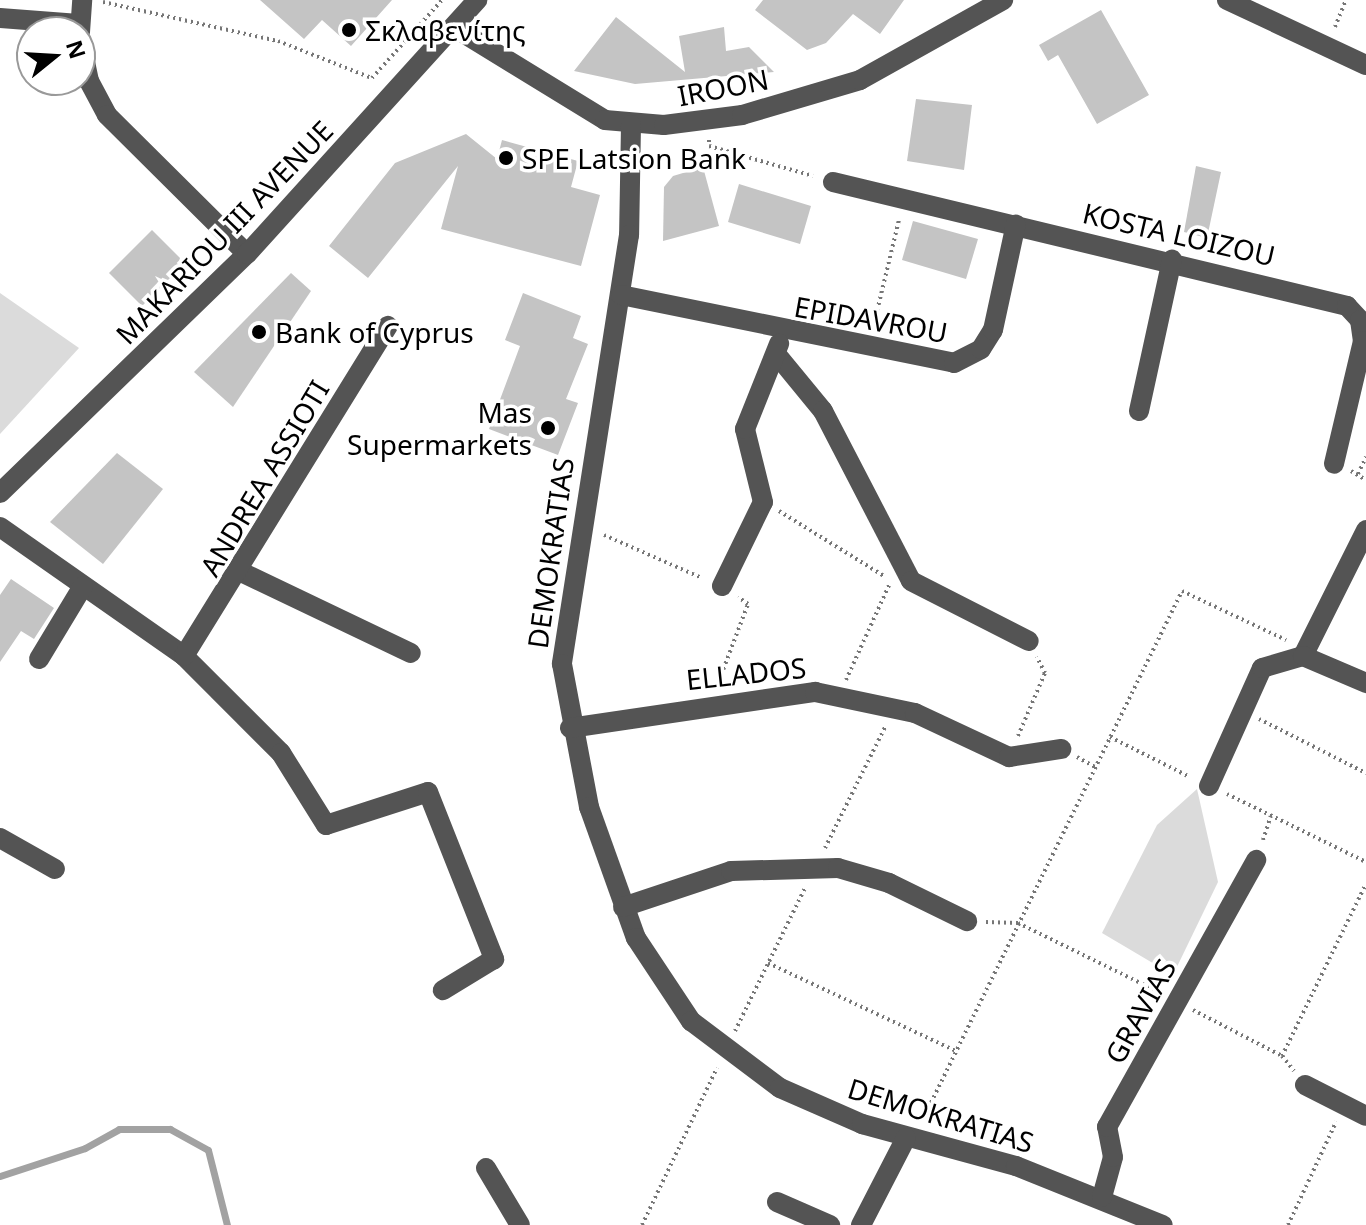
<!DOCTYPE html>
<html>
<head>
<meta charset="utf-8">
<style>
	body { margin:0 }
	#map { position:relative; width:1366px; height:1225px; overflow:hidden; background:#fff; font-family:"Noto Sans",sans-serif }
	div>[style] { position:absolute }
	.green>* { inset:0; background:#dbdbdb }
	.stream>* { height:7px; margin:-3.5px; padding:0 3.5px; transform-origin:3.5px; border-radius:3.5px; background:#a2a2a2 }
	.building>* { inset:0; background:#c4c4c4 }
	.path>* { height:4px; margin-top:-2px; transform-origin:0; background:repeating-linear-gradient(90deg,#767676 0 2px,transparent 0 6px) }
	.minor>* { height:20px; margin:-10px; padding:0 10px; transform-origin:10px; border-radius:10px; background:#545454 }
	.dots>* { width:22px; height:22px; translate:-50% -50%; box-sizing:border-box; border:4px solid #fff; border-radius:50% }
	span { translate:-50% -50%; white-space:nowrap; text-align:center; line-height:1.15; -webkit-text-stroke:7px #fff; paint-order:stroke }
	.poi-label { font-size:28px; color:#000 }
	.left { translate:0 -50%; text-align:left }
	.right { translate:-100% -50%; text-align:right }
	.street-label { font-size:28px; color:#000 }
	.north { position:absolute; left:16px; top:16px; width:80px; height:80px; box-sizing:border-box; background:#fff; border:2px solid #999; border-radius:50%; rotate:72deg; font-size:22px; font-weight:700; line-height:32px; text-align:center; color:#000 }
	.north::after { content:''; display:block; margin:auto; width:28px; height:36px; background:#000; clip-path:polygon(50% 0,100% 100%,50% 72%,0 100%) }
</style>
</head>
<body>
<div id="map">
	<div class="green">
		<div style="clip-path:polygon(0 293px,79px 348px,0 434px)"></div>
		<div style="clip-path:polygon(1197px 789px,1218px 882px,1173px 975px,1102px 933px,1157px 825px)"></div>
	</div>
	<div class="stream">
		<div style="left:0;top:1176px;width:89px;rotate:-18.2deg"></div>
		<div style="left:85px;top:1148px;width:39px;rotate:-29deg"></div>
		<div style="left:119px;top:1129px;width:51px"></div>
		<div style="left:170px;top:1129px;width:43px;rotate:28.9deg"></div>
		<div style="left:208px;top:1150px;width:77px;rotate:75.8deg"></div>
	</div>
	<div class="building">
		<div style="clip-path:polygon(260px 0,392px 0,351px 46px,322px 20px,304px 39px)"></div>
		<div style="clip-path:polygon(763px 0,904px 0,880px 34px,853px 14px,826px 43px,807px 50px,755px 10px)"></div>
		<div style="clip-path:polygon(1101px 10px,1149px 95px,1097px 124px,1058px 55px,1048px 61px,1039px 45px)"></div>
		<div style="clip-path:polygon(616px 17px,685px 72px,679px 36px,724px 27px,726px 51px,749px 47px,774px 72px,635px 84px,574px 71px)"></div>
		<div style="clip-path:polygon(916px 99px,972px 105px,964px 170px,907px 161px)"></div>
		<div style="clip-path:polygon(466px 134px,497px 159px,502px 140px,578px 161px,571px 187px,600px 195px,581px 266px,441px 229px,458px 166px,368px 278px,329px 246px,395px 163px)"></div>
		<div style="clip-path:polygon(1196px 166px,1221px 172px,1207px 238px,1184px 232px)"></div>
		<div style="clip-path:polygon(703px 167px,719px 226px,663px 241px,664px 187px,673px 176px)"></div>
		<div style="clip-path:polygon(739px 184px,811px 206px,800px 244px,728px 222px)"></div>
		<div style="clip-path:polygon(913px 221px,978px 239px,966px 279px,902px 260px)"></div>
		<div style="clip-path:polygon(152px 230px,180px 258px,176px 272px,142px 306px,109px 273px)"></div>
		<div style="clip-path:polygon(291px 273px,311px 291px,233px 407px,194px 372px)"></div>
		<div style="clip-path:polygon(523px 293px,581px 316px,573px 338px,588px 344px,566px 399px,578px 403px,558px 455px,489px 429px,520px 346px,505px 340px)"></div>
		<div style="clip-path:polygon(117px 453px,163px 489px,103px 564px,50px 522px)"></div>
		<div style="clip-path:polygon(11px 579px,54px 608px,34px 639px,21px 631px,0 662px,0 595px)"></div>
	</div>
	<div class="path">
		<div style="left:103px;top:2px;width:179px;rotate:12.6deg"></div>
		<div style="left:278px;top:41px;width:101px;rotate:21.5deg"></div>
		<div style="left:372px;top:78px;width:105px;rotate:-48.1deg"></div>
		<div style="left:1335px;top:27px;width:29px;rotate:-68deg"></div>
		<div style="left:709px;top:140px;width:6px;rotate:90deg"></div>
		<div style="left:709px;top:146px;width:108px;rotate:16.1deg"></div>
		<div style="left:873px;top:328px;width:111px;rotate:-76.5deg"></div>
		<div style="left:1351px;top:471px;width:17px;rotate:31deg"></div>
		<div style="left:1358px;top:474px;width:19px;rotate:-65deg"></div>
		<div style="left:779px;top:511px;width:123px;rotate:31.8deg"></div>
		<div style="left:604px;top:535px;width:107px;rotate:23.7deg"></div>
		<div style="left:846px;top:680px;width:107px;rotate:-65.6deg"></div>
		<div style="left:717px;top:686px;width:88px;rotate:-69.3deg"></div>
		<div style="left:748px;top:604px;width:12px;rotate:-145deg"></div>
		<div style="left:1259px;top:719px;width:120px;rotate:26.8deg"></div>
		<div style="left:1018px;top:736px;width:69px;rotate:-66.8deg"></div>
		<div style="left:1045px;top:673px;width:18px;rotate:-117deg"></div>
		<div style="left:1110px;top:737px;width:89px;rotate:26.6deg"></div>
		<div style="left:1077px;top:757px;width:21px;rotate:29deg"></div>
		<div style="left:1227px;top:794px;width:155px;rotate:26.1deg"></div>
		<div style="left:1263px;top:840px;width:25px;rotate:-72deg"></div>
		<div style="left:825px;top:848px;width:135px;rotate:-63.6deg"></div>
		<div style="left:986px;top:922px;width:32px;rotate:2deg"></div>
		<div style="left:1018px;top:923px;width:159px;rotate:26.1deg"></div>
		<div style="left:768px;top:963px;width:208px;rotate:25.1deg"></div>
		<div style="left:1193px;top:1010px;width:100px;rotate:27.3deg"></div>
		<div style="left:1282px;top:1056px;width:19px;rotate:51deg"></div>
		<div style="left:735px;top:1031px;width:159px;rotate:-63.9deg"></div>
		<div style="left:1282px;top:1056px;width:191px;rotate:-64deg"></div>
		<div style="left:923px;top:1119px;width:588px;rotate:-63.87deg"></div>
		<div style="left:1182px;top:591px;width:115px;rotate:25.2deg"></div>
		<div style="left:642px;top:1225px;width:174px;rotate:-64.5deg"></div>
		<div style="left:1288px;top:1225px;width:114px;rotate:-65deg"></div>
	</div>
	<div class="minor">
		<div style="left:1227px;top:0;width:153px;rotate:25.1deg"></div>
		<div style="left:0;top:18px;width:79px;rotate:4.3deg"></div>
		<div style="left:455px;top:28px;width:176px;rotate:31.5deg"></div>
		<div style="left:605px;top:120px;width:59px;rotate:4.8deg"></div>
		<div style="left:664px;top:125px;width:79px;rotate:-7.3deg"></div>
		<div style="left:742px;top:115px;width:123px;rotate:-16.5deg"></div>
		<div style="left:860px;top:80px;width:164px;rotate:-29.2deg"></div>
		<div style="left:80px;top:32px;width:32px;rotate:-86deg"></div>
		<div style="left:80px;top:38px;width:44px;rotate:78.2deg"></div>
		<div style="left:89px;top:81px;width:38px;rotate:62deg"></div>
		<div style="left:107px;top:115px;width:197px;rotate:44.8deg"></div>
		<div style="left:631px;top:125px;width:110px;rotate:91deg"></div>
		<div style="left:629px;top:235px;width:434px;rotate:98.9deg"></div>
		<div style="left:562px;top:664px;width:146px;rotate:79.3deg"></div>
		<div style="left:589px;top:807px;width:139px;rotate:70.3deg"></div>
		<div style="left:636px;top:938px;width:100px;rotate:56.5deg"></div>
		<div style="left:691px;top:1021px;width:111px;rotate:37deg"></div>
		<div style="left:780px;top:1088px;width:90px;rotate:23.7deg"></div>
		<div style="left:862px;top:1124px;width:160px;rotate:15.3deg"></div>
		<div style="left:1016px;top:1166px;width:158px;rotate:21.9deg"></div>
		<div style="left:833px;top:182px;width:529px;rotate:13.56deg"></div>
		<div style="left:1347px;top:306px;width:19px;rotate:47deg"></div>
		<div style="left:1360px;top:320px;width:21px;rotate:82deg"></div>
		<div style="left:1363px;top:341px;width:126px;rotate:103.3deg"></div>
		<div style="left:621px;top:295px;width:340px;rotate:11.5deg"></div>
		<div style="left:954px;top:363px;width:30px;rotate:-27deg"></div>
		<div style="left:981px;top:349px;width:22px;rotate:-58deg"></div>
		<div style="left:993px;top:330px;width:108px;rotate:-77.8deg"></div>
		<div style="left:777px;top:355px;width:72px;rotate:50.6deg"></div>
		<div style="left:823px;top:411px;width:191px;rotate:62.6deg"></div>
		<div style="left:911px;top:581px;width:132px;rotate:27deg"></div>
		<div style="left:1139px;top:411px;width:155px;rotate:-77.7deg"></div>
		<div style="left:0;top:493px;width:344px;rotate:-44.1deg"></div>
		<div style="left:247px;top:254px;width:343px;rotate:-47.8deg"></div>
		<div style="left:0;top:527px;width:225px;rotate:35deg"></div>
		<div style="left:184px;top:656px;width:137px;rotate:45deg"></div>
		<div style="left:281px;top:753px;width:85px;rotate:58deg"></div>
		<div style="left:326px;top:825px;width:107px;rotate:-17.9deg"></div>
		<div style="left:428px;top:792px;width:180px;rotate:68.4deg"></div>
		<div style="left:494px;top:959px;width:60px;rotate:148.7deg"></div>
		<div style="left:241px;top:572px;width:188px;rotate:25.5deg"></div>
		<div style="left:722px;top:586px;width:93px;rotate:-64deg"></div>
		<div style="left:763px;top:502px;width:75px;rotate:-103.9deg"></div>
		<div style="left:745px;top:429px;width:92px;rotate:-68.2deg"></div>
		<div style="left:184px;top:656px;width:388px;rotate:-58.3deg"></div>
		<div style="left:1303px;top:656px;width:141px;rotate:-63.4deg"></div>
		<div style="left:39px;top:659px;width:85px;rotate:-58.9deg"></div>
		<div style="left:570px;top:728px;width:248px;rotate:-8.4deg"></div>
		<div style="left:815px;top:692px;width:102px;rotate:11.9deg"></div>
		<div style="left:915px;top:713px;width:104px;rotate:25.1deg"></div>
		<div style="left:1009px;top:757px;width:53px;rotate:-8.7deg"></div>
		<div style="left:1209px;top:786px;width:129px;rotate:-65.8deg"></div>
		<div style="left:1262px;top:668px;width:43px;rotate:-16.3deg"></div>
		<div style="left:1303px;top:656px;width:69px;rotate:23.2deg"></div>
		<div style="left:0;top:838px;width:63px;rotate:29.4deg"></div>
		<div style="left:623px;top:907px;width:114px;rotate:-18.4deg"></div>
		<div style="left:731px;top:871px;width:107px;rotate:-1.6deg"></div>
		<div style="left:838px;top:868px;width:53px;rotate:16.4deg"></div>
		<div style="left:889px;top:883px;width:87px;rotate:26deg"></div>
		<div style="left:1305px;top:1085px;width:68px;rotate:26.9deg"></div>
		<div style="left:486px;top:1168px;width:66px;rotate:59.2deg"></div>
		<div style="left:1102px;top:1197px;width:41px;rotate:-74.6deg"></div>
		<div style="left:1113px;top:1157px;width:31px;rotate:-101deg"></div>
		<div style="left:1107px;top:1127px;width:306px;rotate:-60.8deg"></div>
		<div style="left:777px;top:1202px;width:58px;rotate:23.5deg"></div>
		<div style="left:861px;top:1225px;width:98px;rotate:-62.7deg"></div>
	</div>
	<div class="dots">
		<div style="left:349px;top:30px;background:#000"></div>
		<div style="left:506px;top:158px;background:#000"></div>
		<div style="left:259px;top:332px;background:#000"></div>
		<div style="left:548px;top:428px;background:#000"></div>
	</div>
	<div class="poi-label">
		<span class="left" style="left:365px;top:30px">Σκλαβενίτης</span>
		<span class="left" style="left:522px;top:158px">SPE Latsion Bank</span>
		<span class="left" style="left:275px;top:332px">Bank of Cyprus</span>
		<span class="right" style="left:532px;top:428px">Mas<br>Supermarkets</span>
	</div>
	<div class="street-label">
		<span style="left:723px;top:87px;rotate:-11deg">IROON</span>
		<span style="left:224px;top:232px;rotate:-46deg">MAKARIOU III AVENUE</span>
		<span style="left:1179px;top:234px;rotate:13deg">KOSTA LOIZOU</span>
		<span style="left:871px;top:319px;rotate:10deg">EPIDAVROU</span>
		<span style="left:264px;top:478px;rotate:-59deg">ANDREA ASSIOTI</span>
		<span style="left:550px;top:553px;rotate:-82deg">DEMOKRATIAS</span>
		<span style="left:746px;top:673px;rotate:-6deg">ELLADOS</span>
		<span style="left:1140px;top:1011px;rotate:-61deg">GRAVIAS</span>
		<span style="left:941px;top:1115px;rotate:17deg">DEMOKRATIAS</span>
	</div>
	<div class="north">N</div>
</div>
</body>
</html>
